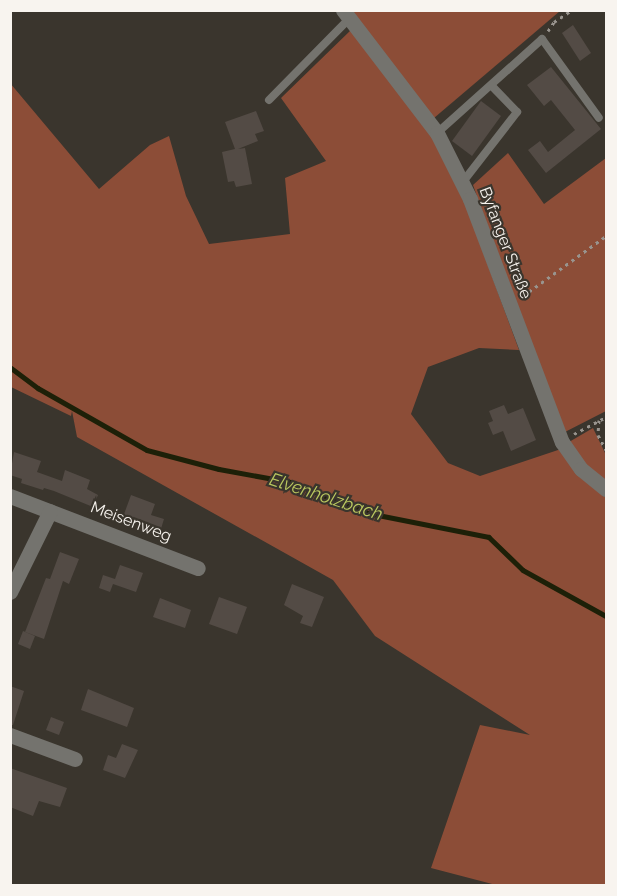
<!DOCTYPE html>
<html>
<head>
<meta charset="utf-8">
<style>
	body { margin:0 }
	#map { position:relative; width:617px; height:896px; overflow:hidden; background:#3a352d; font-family:Raleway,sans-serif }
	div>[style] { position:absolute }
	.green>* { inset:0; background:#8c4d37 }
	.stream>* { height:4.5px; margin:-2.25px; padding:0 2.25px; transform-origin:2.25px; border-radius:2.25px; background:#1d2008 }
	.building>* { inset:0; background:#534b45 }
	.path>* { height:3px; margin-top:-1.5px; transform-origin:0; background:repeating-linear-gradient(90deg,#99948e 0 3px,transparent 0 7.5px) }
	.service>* { height:8px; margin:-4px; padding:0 4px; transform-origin:4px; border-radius:4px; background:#74736e }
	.minor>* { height:15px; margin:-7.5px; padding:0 7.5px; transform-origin:7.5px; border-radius:7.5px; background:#74736e }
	span { translate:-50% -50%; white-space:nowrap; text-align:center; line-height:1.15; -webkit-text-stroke:4.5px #3a352d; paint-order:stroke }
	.street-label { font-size:16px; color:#f8f4ef }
	.water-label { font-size:18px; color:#bbc960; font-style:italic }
	.frame { position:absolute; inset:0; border:12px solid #f8f4ef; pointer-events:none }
</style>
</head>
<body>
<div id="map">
	<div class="green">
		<div style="clip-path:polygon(347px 11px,560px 11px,434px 118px)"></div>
		<div style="clip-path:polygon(352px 29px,427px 127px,456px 178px,519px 350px,479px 348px,428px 367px,411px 414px,448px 463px,480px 476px,561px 449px,580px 477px,606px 498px,606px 885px,496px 885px,431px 868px,480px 725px,530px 735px,375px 636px,333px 580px,77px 437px,72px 411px,71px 416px,11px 387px,10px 83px,99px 189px,150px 145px,169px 136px,186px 196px,209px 244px,290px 234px,285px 178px,326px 161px,281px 98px)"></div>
		<div style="clip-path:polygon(508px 153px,544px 204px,606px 158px,606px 411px,563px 433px,473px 185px)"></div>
		<div style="clip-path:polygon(593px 428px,606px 455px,606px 481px,583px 462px,569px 442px)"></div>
	</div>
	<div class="stream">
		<div style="left:10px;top:367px;width:35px;rotate:37deg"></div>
		<div style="left:38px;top:388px;width:125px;rotate:29.6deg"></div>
		<div style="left:147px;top:450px;width:74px;rotate:14.8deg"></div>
		<div style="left:219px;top:469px;width:72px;rotate:10.4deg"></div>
		<div style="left:290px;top:482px;width:84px;rotate:21.7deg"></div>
		<div style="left:368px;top:513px;width:123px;rotate:11.2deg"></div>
		<div style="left:489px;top:537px;width:47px;rotate:44.1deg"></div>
		<div style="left:523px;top:570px;width:95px;rotate:29deg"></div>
	</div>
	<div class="building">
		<div style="clip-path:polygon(573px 25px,591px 53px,580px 61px,562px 33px)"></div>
		<div style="clip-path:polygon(551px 67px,601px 129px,546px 173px,528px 150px,540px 141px,548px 152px,575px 130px,551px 100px,544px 106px,527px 85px)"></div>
		<div style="clip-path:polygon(481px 101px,501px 116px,472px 156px,452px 141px)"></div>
		<div style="clip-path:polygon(256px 111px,264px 131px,255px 134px,258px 141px,238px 149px,245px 148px,252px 184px,236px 187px,234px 181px,228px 182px,222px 152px,235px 149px,225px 122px)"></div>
		<div style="clip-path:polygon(504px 405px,508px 414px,523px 408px,536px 440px,511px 451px,503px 431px,493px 435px,488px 423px,493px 421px,489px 411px)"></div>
		<div style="clip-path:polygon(14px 452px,41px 461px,37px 472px,62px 481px,65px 470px,90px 480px,87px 489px,98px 495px,93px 507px,54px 491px,44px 488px,43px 490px,21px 483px,22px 479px,10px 475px)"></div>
		<div style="clip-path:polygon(131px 495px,155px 504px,151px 515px,164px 519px,160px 532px,123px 517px)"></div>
		<div style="clip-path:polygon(60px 552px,79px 559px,69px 584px,63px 581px,44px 639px,25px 632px,46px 578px,50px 579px)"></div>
		<div style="clip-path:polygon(120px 565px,143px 573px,136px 592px,113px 584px,110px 592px,99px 588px,103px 575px,115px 579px)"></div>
		<div style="clip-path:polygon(292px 584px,324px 597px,312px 627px,300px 623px,303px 616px,284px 605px)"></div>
		<div style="clip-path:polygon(219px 597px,247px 607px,237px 634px,209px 624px)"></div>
		<div style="clip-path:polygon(160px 598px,191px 610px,185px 628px,153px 617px)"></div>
		<div style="clip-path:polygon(23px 631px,35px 636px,30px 649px,18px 644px)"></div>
		<div style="clip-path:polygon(10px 686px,24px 691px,13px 725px,10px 725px)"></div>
		<div style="clip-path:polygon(88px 689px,134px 708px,127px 727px,81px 710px)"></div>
		<div style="clip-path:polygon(51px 717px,64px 722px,59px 735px,46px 730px)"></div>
		<div style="clip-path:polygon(122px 744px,138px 750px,125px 778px,103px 770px,108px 755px,116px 758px)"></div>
		<div style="clip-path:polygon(10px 768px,67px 788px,60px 807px,39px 801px,33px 816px,10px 807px)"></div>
	</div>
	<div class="path">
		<div style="left:548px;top:31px;width:11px;rotate:-56deg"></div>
		<div style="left:554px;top:22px;width:22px;rotate:-34deg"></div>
		<div style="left:523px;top:296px;width:102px;rotate:-35.9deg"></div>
		<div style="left:599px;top:420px;width:15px;rotate:94deg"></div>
		<div style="left:598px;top:435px;width:17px;rotate:62deg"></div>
		<div style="left:574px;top:434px;width:36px;rotate:-28deg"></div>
	</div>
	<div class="service">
		<div style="left:269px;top:100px;width:115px;rotate:-45.4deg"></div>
		<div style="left:437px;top:133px;width:141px;rotate:-41.8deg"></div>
		<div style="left:542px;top:39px;width:97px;rotate:54.2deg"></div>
		<div style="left:462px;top:183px;width:90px;rotate:-52.2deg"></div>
		<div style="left:517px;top:112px;width:36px;rotate:-134deg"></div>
	</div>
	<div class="minor">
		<div style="left:343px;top:10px;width:155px;rotate:52.6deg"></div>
		<div style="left:437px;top:133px;width:74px;rotate:63.4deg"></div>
		<div style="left:470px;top:199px;width:260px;rotate:69.3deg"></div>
		<div style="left:562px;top:442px;width:33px;rotate:55deg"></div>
		<div style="left:581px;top:469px;width:32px;rotate:39deg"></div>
		<div style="left:10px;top:496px;width:201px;rotate:21deg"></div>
		<div style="left:10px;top:592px;width:90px;rotate:-63.7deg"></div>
		<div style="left:10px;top:735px;width:69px;rotate:20.3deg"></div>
	</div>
	<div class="street-label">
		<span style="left:505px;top:243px;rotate:69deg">Byfanger Straße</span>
		<span style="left:131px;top:522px;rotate:21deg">Meisenweg</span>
	</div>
	<div class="water-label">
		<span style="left:326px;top:497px;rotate:18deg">Elvenholzbach</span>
	</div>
	<div class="frame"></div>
</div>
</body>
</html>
